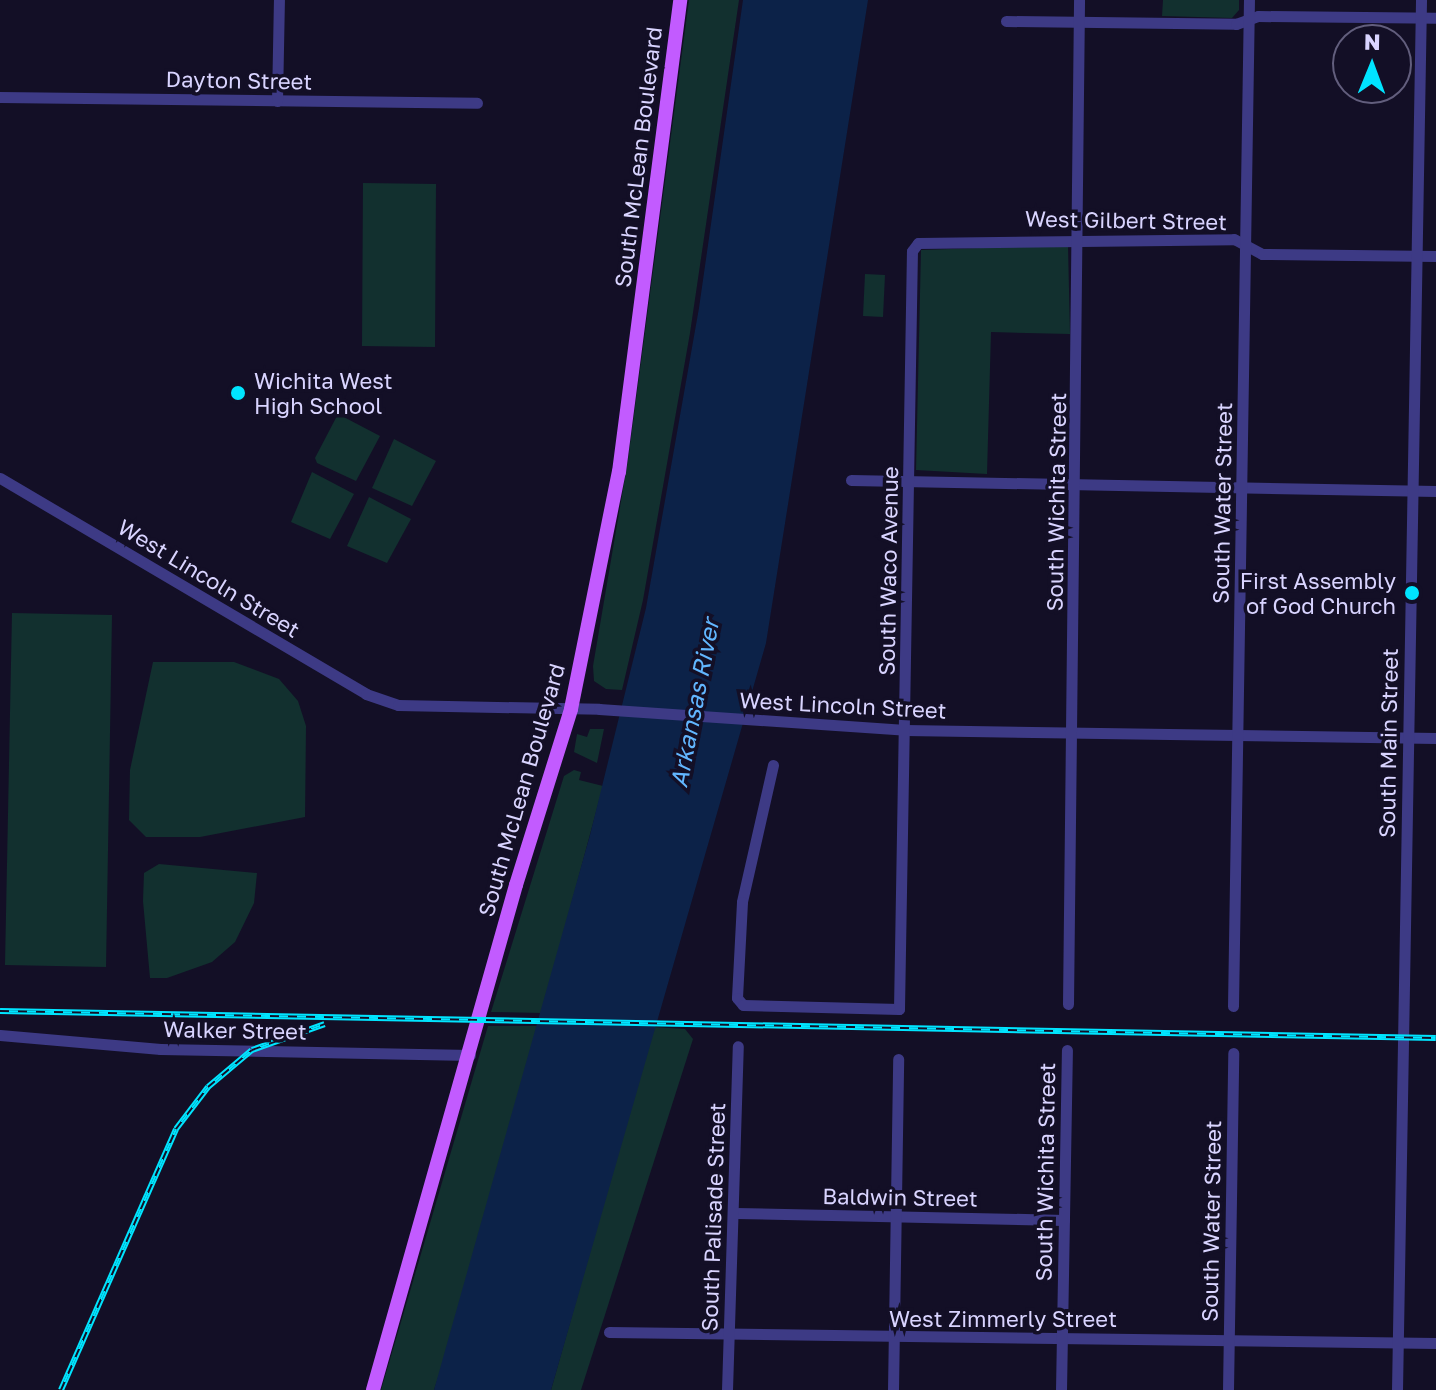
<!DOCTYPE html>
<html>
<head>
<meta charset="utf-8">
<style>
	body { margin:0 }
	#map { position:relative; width:1436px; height:1390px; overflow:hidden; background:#130f26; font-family:"Golos Text",sans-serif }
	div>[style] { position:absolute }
	.green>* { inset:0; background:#12302f }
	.water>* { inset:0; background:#0c2248 }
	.minor>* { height:11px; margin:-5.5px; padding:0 5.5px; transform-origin:5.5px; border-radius:5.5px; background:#3d3a85 }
	.major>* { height:14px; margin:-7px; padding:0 7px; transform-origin:7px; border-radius:7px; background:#c25bff }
	.rail>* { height:6px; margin-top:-3px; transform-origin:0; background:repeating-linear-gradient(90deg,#130f26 0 9px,#00e5ff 0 18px); box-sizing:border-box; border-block:2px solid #00e5ff }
	.dots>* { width:22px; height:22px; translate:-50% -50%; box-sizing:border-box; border:4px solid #130f26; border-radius:50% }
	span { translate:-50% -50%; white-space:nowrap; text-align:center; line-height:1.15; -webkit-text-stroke:7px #130f26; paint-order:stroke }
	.street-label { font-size:22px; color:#d9d4ff }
	.poi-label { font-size:22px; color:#d9d4ff }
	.left { translate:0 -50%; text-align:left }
	.right { translate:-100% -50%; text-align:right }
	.water-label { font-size:24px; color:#62b6ff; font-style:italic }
	.north { position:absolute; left:1332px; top:24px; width:80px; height:80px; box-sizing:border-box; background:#130f26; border:2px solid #625e7d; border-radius:50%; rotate:1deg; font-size:22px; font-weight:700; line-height:32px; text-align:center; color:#d9d4ff }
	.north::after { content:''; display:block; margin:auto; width:28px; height:36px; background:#00e5ff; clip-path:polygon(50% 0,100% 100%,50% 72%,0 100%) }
</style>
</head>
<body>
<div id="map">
	<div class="green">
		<div style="clip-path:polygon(689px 0,739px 0,690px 333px,643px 600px,622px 690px,606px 689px,594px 681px,593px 666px,628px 460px)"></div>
		<div style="clip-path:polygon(1163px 0,1239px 0,1239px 10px,1232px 18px,1162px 16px)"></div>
		<div style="clip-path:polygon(363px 183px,436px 184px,435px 347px,362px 346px)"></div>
		<div style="clip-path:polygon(1068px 245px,1070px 334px,991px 332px,987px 474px,916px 470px,921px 250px)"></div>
		<div style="clip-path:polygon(865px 274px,885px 275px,883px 317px,863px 316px)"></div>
		<div style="clip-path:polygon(338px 414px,380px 436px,356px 481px,317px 463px,315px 458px)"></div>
		<div style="clip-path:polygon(394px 439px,436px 461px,412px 506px,372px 488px)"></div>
		<div style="clip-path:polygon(312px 472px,354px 494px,330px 539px,291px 522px)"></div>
		<div style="clip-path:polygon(369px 497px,411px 519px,387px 563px,347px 546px)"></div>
		<div style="clip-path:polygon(12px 613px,112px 615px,106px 967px,5px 965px)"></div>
		<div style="clip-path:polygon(153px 662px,234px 662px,279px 679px,298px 701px,306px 726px,305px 817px,200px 837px,146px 837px,129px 820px,130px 770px)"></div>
		<div style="clip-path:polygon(590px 729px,604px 729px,597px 763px,574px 752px,577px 734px,587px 737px)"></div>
		<div style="clip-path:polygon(574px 770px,581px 772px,579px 780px,603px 786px,542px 1013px,491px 1012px,564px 776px)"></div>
		<div style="clip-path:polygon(159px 864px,257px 873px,254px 903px,235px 942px,212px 962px,167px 978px,150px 978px,143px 901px,144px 873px)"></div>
		<div style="clip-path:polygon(488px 1026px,538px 1026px,458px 1318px,434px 1390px,381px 1390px)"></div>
		<div style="clip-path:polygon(653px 1027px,685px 1029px,693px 1039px,581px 1390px,551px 1390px)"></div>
	</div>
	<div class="water">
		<div style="clip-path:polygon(743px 0,868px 0,766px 643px,551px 1390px,434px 1390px,590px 835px,646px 608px,699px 308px)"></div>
	</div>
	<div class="minor">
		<div style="left:1006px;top:21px;width:230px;rotate:0.7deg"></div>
		<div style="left:1236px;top:24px;width:23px;rotate:-20deg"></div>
		<div style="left:1258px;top:16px;width:178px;rotate:0.6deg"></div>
		<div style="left:0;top:97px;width:477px;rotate:0.7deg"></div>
		<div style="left:277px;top:101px;width:101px;rotate:-88.9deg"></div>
		<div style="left:0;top:478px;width:425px;rotate:30.5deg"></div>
		<div style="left:366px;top:694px;width:34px;rotate:19deg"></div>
		<div style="left:398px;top:705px;width:201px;rotate:1.1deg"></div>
		<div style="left:599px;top:709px;width:307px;rotate:3.9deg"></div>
		<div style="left:905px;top:730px;width:531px;rotate:0.86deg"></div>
		<div style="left:851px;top:480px;width:585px;rotate:1.08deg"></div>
		<div style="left:773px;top:765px;width:140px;rotate:102.8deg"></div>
		<div style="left:742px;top:902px;width:96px;rotate:93deg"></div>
		<div style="left:737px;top:998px;width:9px;rotate:49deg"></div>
		<div style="left:743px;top:1005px;width:156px;rotate:1.5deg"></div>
		<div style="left:899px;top:1009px;width:758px;rotate:-89.02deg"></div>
		<div style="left:912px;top:251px;width:10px;rotate:-53deg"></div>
		<div style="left:918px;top:243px;width:316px;rotate:-0.7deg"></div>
		<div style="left:1234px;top:239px;width:32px;rotate:28deg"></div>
		<div style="left:1262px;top:254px;width:174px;rotate:0.7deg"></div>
		<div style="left:1068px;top:1004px;width:1004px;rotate:-89.37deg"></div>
		<div style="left:1233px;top:1006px;width:1006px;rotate:-89.09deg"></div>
		<div style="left:0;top:1035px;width:161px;rotate:5deg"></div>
		<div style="left:160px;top:1049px;width:310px;rotate:1.1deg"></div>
		<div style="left:735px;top:1213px;width:329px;rotate:1.2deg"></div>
		<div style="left:609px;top:1332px;width:827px;rotate:0.76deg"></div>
		<div style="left:727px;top:1390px;width:344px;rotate:-88.2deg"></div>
		<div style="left:893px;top:1390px;width:331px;rotate:-89.1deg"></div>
		<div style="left:1061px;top:1390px;width:340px;rotate:-89deg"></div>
		<div style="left:1228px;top:1390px;width:337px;rotate:-89.1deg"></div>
		<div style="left:1397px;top:1390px;width:1390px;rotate:-89.01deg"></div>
	</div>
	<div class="major">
		<div style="left:373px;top:1390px;width:525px;rotate:-74.19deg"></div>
		<div style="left:516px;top:885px;width:184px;rotate:-72.6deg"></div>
		<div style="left:571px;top:709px;width:242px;rotate:-78.6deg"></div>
		<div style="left:619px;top:472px;width:476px;rotate:-82.6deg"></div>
	</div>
	<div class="rail">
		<div style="left:0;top:1011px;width:1436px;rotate:1.08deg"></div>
		<div style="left:61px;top:1390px;width:285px;rotate:-66.2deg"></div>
		<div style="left:176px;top:1129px;width:53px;rotate:-52.7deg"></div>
		<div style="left:208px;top:1087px;width:57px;rotate:-40.1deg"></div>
		<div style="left:252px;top:1050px;width:77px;rotate:-19.6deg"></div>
	</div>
	<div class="dots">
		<div style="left:238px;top:393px;background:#00e5ff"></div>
		<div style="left:1412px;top:593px;background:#00e5ff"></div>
	</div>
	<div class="street-label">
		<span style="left:239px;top:80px;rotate:1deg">Dayton Street</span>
		<span style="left:638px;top:157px;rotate:-83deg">South McLean Boulevard</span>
		<span style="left:1126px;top:220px;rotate:1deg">West Gilbert Street</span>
		<span style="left:1056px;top:502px;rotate:-89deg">South Wichita Street</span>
		<span style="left:1222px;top:503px;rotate:-89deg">South Water Street</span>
		<span style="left:888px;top:571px;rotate:-89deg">South Waco Avenue</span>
		<span style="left:209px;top:578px;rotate:31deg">West Lincoln Street</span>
		<span style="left:843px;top:705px;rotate:3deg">West Lincoln Street</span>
		<span style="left:1388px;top:743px;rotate:-89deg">South Main Street</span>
		<span style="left:521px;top:790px;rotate:-74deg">South McLean Boulevard</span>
		<span style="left:235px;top:1030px;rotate:1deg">Walker Street</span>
		<span style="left:1045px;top:1172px;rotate:-89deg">South Wichita Street</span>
		<span style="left:900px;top:1197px;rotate:1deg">Baldwin Street</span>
		<span style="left:713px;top:1217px;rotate:-88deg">South Palisade Street</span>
		<span style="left:1211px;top:1221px;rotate:-89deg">South Water Street</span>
		<span style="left:1003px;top:1319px">West Zimmerly Street</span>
	</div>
	<div class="poi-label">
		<span class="left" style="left:254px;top:393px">Wichita West<br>High School</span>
		<span class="right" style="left:1396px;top:593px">First Assembly<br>of God Church</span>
	</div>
	<div class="water-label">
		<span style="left:694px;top:703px;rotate:-79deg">Arkansas River</span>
	</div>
	<div class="north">N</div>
</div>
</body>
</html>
